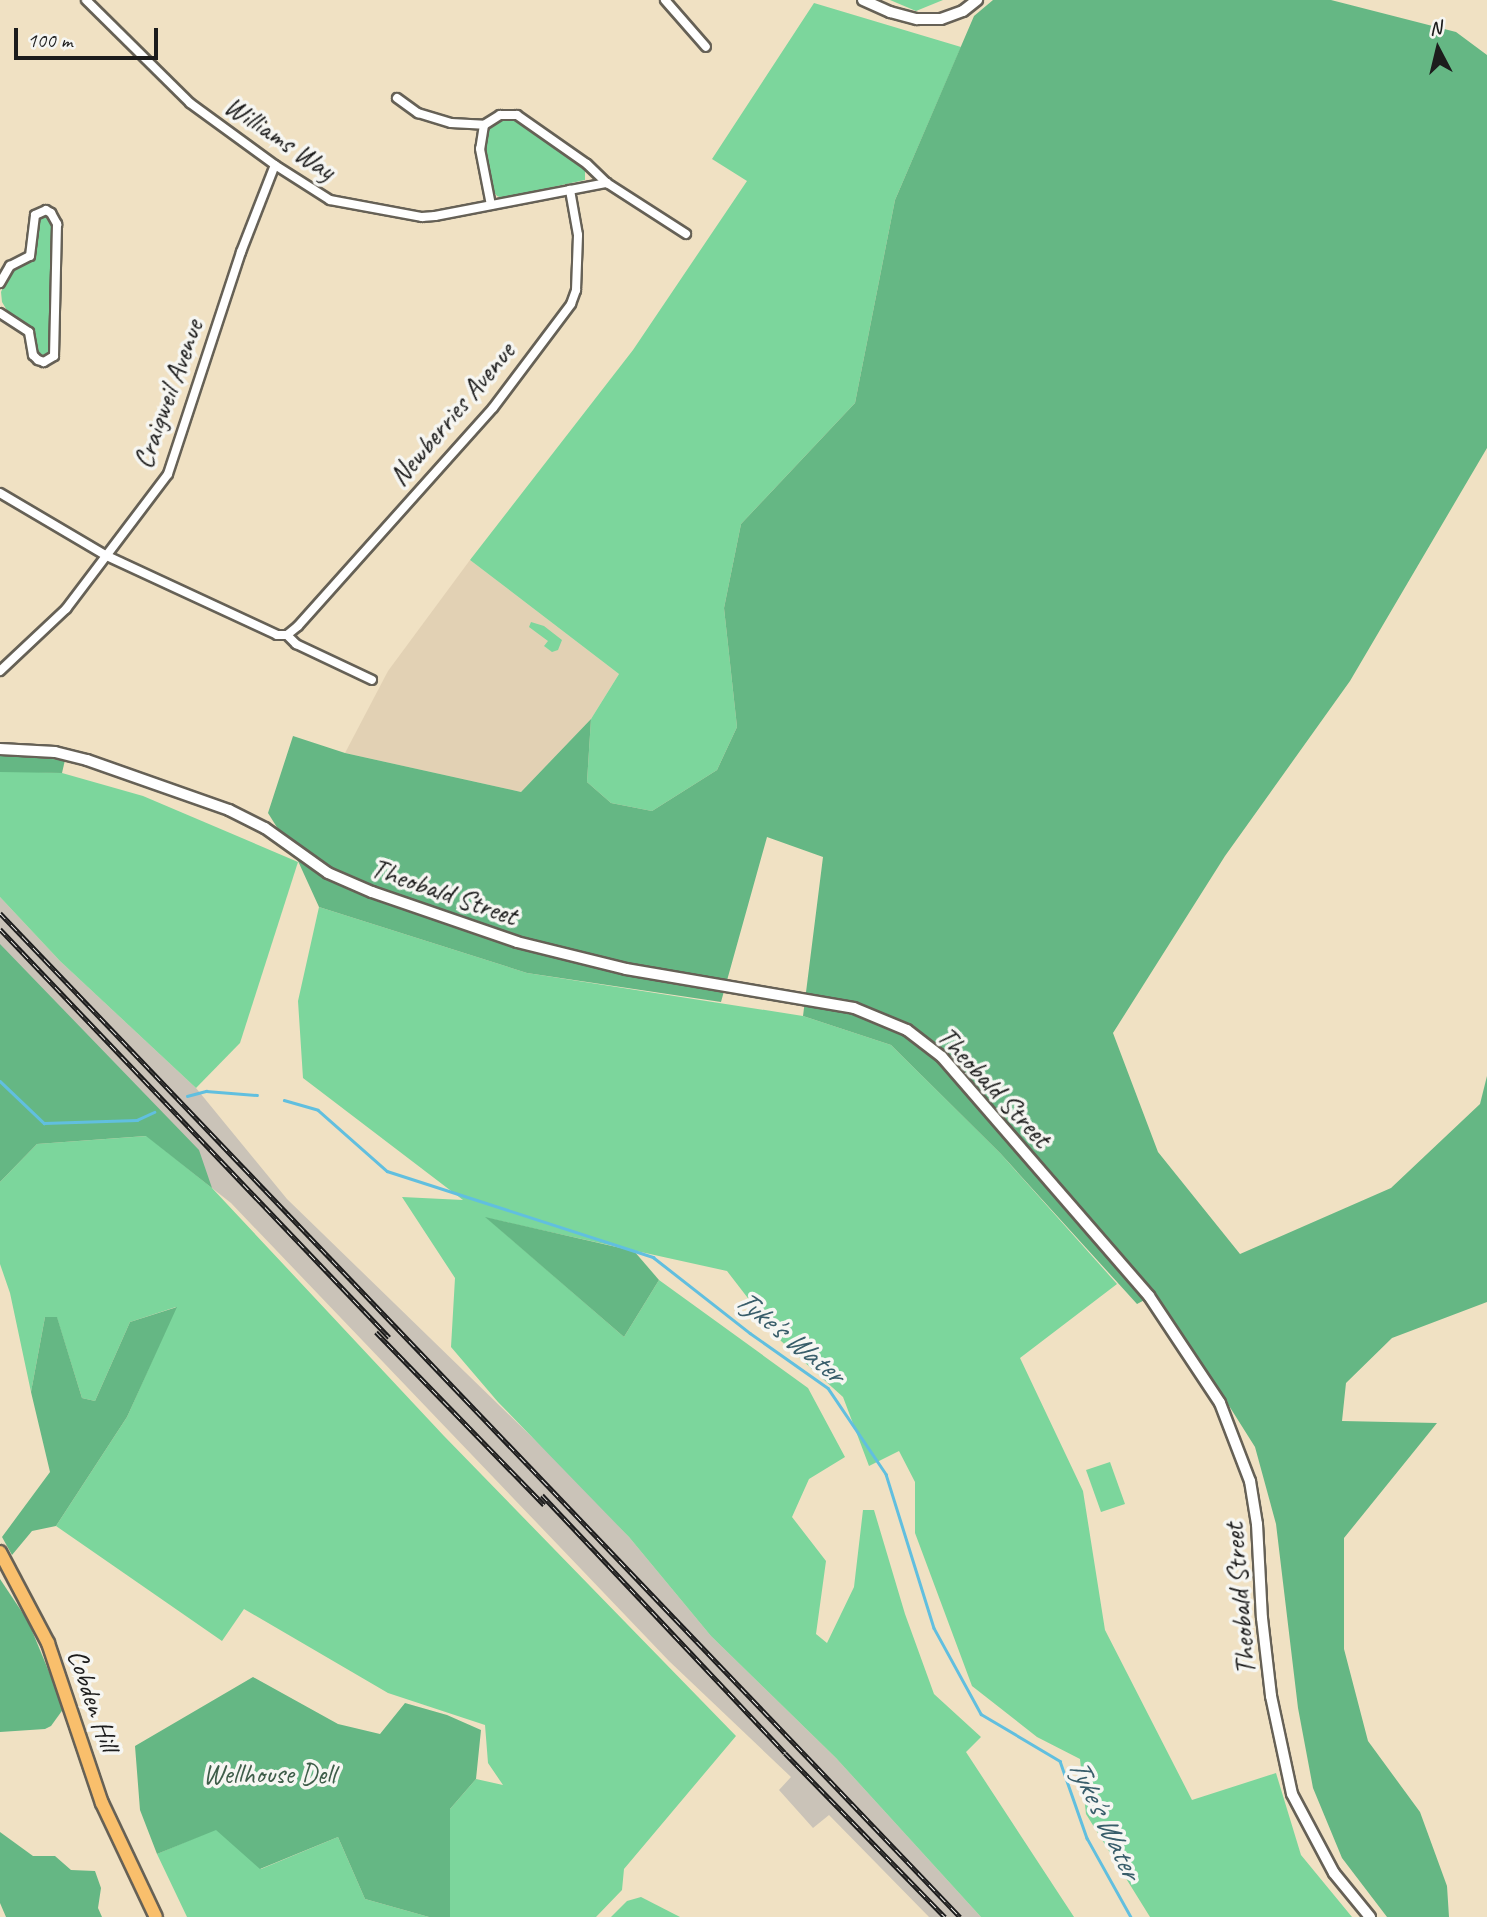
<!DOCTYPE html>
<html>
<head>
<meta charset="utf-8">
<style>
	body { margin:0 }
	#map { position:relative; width:1487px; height:1917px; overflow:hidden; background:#f0e1c3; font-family:Caveat,sans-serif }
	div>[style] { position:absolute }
	.built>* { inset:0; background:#e2d1b4 }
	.industrial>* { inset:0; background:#cac3b8 }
	.green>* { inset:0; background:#7cd69c }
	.forest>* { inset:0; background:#65b784 }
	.stream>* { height:2.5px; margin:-1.25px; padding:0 1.25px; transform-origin:1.25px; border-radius:1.25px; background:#61bfdf }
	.roads { filter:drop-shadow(2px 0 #666156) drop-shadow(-2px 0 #666156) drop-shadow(0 2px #666156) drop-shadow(0 -2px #666156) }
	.minor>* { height:8px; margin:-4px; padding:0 4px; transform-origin:4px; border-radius:4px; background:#fff }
	.tertiary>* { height:10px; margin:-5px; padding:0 5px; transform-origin:5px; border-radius:5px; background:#fff }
	.primary>* { height:12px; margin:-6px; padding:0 6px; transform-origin:6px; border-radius:6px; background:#f9bf6c }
	.rail>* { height:5px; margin-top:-2.5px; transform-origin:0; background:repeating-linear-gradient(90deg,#f6f6f2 0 8px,#1c1c1c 0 16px); box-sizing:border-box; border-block:2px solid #1c1c1c }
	span { translate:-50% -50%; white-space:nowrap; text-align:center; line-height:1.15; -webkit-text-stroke:7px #f6f6f2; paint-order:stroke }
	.street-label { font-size:28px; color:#1c1c1c }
	.park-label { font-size:28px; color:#3e5d49 }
	.water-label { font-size:30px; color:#385d6a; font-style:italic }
	.north { position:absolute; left:1403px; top:14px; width:70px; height:70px; -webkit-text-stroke:5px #f6f6f2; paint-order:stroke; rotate:353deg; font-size:19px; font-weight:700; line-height:28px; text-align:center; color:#1c1c1c }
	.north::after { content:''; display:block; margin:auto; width:24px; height:32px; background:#1c1c1c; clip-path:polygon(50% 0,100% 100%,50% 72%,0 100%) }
	.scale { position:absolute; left:14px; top:28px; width:144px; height:32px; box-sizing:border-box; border:4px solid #1c1c1c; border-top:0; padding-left:9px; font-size:21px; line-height:24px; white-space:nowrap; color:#1c1c1c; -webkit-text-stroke:5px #f6f6f2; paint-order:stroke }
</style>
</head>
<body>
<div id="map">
	<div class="built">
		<div style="clip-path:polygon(470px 560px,619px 674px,591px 719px,521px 792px,345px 753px,388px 671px)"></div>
	</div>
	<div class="industrial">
		<div style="clip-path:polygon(0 897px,60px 961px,196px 1088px,287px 1199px,572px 1476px,629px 1537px,711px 1636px,836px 1758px,981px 1917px,929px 1917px,829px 1815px,813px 1828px,779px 1790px,791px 1777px,669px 1661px,231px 1203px,175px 1159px,0 975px)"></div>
	</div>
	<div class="green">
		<div style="clip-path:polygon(890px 0,943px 0,916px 11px)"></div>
		<div style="clip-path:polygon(814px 3px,961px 47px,895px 200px,855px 403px,741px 524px,724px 608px,737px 727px,717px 770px,652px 811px,611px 803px,587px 782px,591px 719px,619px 674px,470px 560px,633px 350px,747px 181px,712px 159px)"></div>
		<div style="clip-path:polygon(507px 117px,520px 120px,585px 168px,585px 180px,502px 198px,497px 196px,491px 189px,484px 136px,493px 123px)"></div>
		<div style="clip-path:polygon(48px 214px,54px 221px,52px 349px,50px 356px,43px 358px,34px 350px,32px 330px,11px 317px,2px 302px,1px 292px,9px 273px,34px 258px,36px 221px,38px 216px)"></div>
		<div style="clip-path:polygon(531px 622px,544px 626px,562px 640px,558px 650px,552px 652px,544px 646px,548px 641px,529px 627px)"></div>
		<div style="clip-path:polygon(15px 771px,62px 773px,143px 796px,298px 862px,240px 1043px,196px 1088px,60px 961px,0 897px,0 772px)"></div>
		<div style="clip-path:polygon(319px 907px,527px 973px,803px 1016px,891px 1045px,1000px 1153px,1117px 1284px,1020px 1358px,1083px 1491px,1105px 1630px,1192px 1800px,1276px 1773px,1301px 1855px,1352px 1917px,1150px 1917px,1086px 1814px,1080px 1759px,1037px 1737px,972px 1686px,915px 1533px,915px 1482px,899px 1451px,869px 1466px,843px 1397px,781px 1341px,727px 1271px,487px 1218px,624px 1337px,659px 1280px,808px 1388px,845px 1457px,809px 1479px,792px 1517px,826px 1561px,816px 1634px,827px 1643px,854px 1587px,863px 1510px,874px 1510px,905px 1614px,934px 1694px,981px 1737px,966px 1752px,1074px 1917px,981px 1917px,836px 1758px,711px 1636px,629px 1537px,498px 1402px,451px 1347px,455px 1278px,402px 1197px,463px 1200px,303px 1078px,298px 1001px)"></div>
		<div style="clip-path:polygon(147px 1136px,212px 1188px,444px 1436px,736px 1736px,624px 1869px,622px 1890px,596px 1917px,450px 1917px,450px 1809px,476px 1779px,503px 1785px,488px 1763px,485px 1725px,388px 1693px,244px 1609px,222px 1641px,56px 1526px,127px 1417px,176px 1307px,130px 1322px,95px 1401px,82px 1398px,57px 1318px,45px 1317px,31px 1392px,10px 1293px,0 1264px,0 1182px,37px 1144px)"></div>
		<div style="clip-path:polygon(1110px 1462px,1125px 1504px,1101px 1512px,1086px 1470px)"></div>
		<div style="clip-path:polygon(216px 1829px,261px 1869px,338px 1837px,365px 1899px,429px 1917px,187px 1917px,157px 1854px)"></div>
		<div style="clip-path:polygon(641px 1897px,680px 1917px,611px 1917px,627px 1901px)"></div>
	</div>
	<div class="forest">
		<div style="clip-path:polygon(993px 0,1331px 0,1456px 32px,1487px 55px,1487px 448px,1350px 681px,1225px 856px,1113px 1033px,1158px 1152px,1240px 1254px,1391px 1188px,1480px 1104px,1487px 1076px,1487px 1302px,1392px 1338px,1346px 1383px,1342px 1421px,1437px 1423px,1344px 1538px,1344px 1649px,1368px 1741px,1420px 1812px,1447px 1886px,1449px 1917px,1387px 1917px,1342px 1858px,1313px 1788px,1298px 1708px,1276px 1524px,1255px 1447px,1202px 1363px,1154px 1295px,1137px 1304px,1000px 1153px,891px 1045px,803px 1016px,823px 857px,767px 837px,721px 1002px,527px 973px,319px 907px,298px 861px,268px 813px,293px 736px,345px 753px,521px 792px,591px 719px,587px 782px,611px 803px,652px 811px,717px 770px,737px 727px,724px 608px,741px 524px,855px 403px,895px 200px,974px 16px)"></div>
		<div style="clip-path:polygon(0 755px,65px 760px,62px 773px,0 772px)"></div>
		<div style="clip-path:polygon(0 944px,199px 1150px,212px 1188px,146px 1136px,37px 1144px,0 1182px)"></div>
		<div style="clip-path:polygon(485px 1217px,634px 1251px,659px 1280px,624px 1337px)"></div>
		<div style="clip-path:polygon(177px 1307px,127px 1417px,56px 1526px,32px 1531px,12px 1555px,2px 1537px,50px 1472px,31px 1392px,45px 1317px,57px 1317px,82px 1398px,95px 1401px,130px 1322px)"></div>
		<div style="clip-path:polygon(0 1579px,28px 1621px,64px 1708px,51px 1726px,45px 1729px,0 1732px)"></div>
		<div style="clip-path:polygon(253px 1677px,338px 1724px,380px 1734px,405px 1703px,447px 1715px,481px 1730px,476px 1779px,450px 1809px,450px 1917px,429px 1917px,365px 1899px,338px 1837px,260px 1869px,216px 1830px,157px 1854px,140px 1810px,135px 1746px)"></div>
		<div style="clip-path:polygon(0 1832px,33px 1856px,55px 1856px,71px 1870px,95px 1871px,101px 1888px,98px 1908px,102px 1917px,6px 1917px,0 1903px)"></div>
	</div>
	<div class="stream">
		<div style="left:0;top:1081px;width:61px;rotate:43.7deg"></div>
		<div style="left:44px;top:1123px;width:93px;rotate:-1.8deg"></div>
		<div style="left:137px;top:1120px;width:19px;rotate:-25deg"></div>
		<div style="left:187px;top:1096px;width:20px;rotate:-15deg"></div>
		<div style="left:206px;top:1091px;width:51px;rotate:4.5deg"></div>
		<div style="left:284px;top:1100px;width:35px;rotate:16deg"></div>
		<div style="left:318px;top:1110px;width:92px;rotate:41.5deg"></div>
		<div style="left:387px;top:1171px;width:280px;rotate:17.9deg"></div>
		<div style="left:653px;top:1257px;width:123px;rotate:38.1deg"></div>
		<div style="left:750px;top:1333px;width:95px;rotate:35.2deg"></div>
		<div style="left:828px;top:1388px;width:104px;rotate:56deg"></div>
		<div style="left:886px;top:1474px;width:161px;rotate:72.7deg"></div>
		<div style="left:934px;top:1628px;width:98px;rotate:61.3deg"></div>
		<div style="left:981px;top:1714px;width:92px;rotate:30.7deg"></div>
		<div style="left:1060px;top:1761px;width:82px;rotate:70.7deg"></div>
		<div style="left:1087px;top:1838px;width:90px;rotate:60.9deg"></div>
	</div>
	<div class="roads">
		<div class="minor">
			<div style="left:86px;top:0;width:146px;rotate:44.7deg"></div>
			<div style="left:190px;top:103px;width:105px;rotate:36.1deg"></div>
			<div style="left:275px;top:165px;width:65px;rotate:32.5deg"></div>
			<div style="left:330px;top:200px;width:94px;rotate:10.5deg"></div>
			<div style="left:422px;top:217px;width:13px;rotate:-4deg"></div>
			<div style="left:435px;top:216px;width:175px;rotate:-10.9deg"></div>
			<div style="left:607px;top:183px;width:94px;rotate:32.8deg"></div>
			<div style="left:665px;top:0;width:62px;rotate:48.9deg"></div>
			<div style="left:397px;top:98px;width:26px;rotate:36deg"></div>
			<div style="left:418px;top:113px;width:34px;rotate:17deg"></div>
			<div style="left:451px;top:123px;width:33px;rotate:3deg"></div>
			<div style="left:484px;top:125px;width:19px;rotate:-32deg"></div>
			<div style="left:500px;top:115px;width:17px"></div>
			<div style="left:517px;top:115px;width:85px;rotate:35deg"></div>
			<div style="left:587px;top:164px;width:28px;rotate:44deg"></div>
			<div style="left:484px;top:125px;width:24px;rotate:99deg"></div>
			<div style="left:480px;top:149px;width:57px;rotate:78.9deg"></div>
			<div style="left:0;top:283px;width:20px;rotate:-60deg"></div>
			<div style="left:10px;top:266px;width:22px;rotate:-27deg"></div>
			<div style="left:30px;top:256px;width:41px;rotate:-83deg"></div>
			<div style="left:35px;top:215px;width:12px;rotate:-24deg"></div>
			<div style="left:46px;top:210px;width:6px;rotate:31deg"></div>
			<div style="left:51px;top:213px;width:13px;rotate:61deg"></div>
			<div style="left:57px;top:224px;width:132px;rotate:91.3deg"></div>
			<div style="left:54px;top:356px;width:12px;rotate:149deg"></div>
			<div style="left:44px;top:362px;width:6px;rotate:-162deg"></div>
			<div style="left:38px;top:360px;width:7px;rotate:-135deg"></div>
			<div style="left:33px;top:355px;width:23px;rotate:-100deg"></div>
			<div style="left:29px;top:332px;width:35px;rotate:-147deg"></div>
			<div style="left:0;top:493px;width:124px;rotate:30.5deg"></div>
			<div style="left:107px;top:556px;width:187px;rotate:24.9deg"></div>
			<div style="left:277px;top:635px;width:10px"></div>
			<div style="left:287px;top:635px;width:13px;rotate:45deg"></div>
			<div style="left:296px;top:644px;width:84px;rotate:25.3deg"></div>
			<div style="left:287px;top:635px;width:14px;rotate:-39deg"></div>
			<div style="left:298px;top:626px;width:292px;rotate:-48.2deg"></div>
			<div style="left:493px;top:408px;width:130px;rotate:-53.1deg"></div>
			<div style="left:571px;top:304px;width:15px;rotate:-70deg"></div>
			<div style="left:576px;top:290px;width:55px;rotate:-87.9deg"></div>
			<div style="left:578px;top:235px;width:46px;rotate:-100.1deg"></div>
			<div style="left:0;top:671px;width:91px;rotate:-43.2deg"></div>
			<div style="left:66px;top:609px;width:169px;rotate:-52.9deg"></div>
			<div style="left:168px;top:474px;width:234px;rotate:-71.8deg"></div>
			<div style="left:241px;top:252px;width:93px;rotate:-68.7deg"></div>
		</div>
		<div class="tertiary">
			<div style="left:863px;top:0;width:30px;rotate:24deg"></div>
			<div style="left:890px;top:12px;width:28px;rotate:15deg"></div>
			<div style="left:917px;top:19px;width:24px"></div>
			<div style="left:941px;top:19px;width:23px;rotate:-20deg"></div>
			<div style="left:963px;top:11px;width:18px;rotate:-38deg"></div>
			<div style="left:0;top:749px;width:55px;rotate:3.1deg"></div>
			<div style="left:55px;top:752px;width:33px;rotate:14deg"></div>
			<div style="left:87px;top:760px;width:151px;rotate:19.4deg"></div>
			<div style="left:229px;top:810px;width:40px;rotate:26.6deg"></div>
			<div style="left:265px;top:828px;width:77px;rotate:35.5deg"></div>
			<div style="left:328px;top:873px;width:48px;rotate:23.4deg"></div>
			<div style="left:372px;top:892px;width:153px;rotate:19deg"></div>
			<div style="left:517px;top:942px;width:112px;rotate:13.9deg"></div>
			<div style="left:626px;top:969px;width:231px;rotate:9.7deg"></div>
			<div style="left:854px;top:1008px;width:57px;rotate:22.5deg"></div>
			<div style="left:907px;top:1030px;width:44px;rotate:37.6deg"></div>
			<div style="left:942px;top:1057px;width:316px;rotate:49.1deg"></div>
			<div style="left:1149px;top:1296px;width:128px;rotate:56.4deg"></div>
			<div style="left:1220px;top:1403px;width:84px;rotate:69deg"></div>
			<div style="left:1250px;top:1481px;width:44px;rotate:80.8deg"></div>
			<div style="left:1257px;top:1524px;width:94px;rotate:87deg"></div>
			<div style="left:1262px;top:1618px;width:79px;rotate:83.4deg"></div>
			<div style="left:1271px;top:1696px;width:100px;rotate:77.9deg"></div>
			<div style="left:1292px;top:1794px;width:89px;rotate:62deg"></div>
			<div style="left:1334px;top:1873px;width:57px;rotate:50.7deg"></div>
		</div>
		<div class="primary">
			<div style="left:0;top:1552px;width:103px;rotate:62.2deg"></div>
			<div style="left:48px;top:1643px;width:169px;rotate:71.4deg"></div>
			<div style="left:102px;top:1803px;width:126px;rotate:64.7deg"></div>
		</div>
	</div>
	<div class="rail">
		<div style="left:0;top:913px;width:1389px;rotate:46.28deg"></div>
		<div style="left:0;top:929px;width:564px;rotate:46.37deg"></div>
		<div style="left:376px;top:1332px;width:241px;rotate:45.8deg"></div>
		<div style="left:542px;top:1495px;width:354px;rotate:46.7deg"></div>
		<div style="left:785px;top:1753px;width:229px;rotate:45.7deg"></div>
	</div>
	<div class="street-label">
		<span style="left:280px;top:138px;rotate:34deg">Williams Way</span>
		<span style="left:168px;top:394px;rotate:-70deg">Craigweil Avenue</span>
		<span style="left:452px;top:414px;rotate:-50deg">Newberries Avenue</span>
		<span style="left:444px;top:892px;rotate:19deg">Theobald Street</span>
		<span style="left:994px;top:1087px;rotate:47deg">Theobald Street</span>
		<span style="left:1240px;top:1599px;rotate:-95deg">Theobald Street</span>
		<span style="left:93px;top:1700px;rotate:71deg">Cobden Hill</span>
	</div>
	<div class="park-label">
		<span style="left:269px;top:1774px">Wellhouse Dell</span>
	</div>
	<div class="water-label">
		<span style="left:790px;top:1336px;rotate:39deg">Tyke's Water</span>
		<span style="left:1105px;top:1818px;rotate:64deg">Tyke's Water</span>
	</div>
	<div class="north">N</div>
	<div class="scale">100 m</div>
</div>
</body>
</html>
